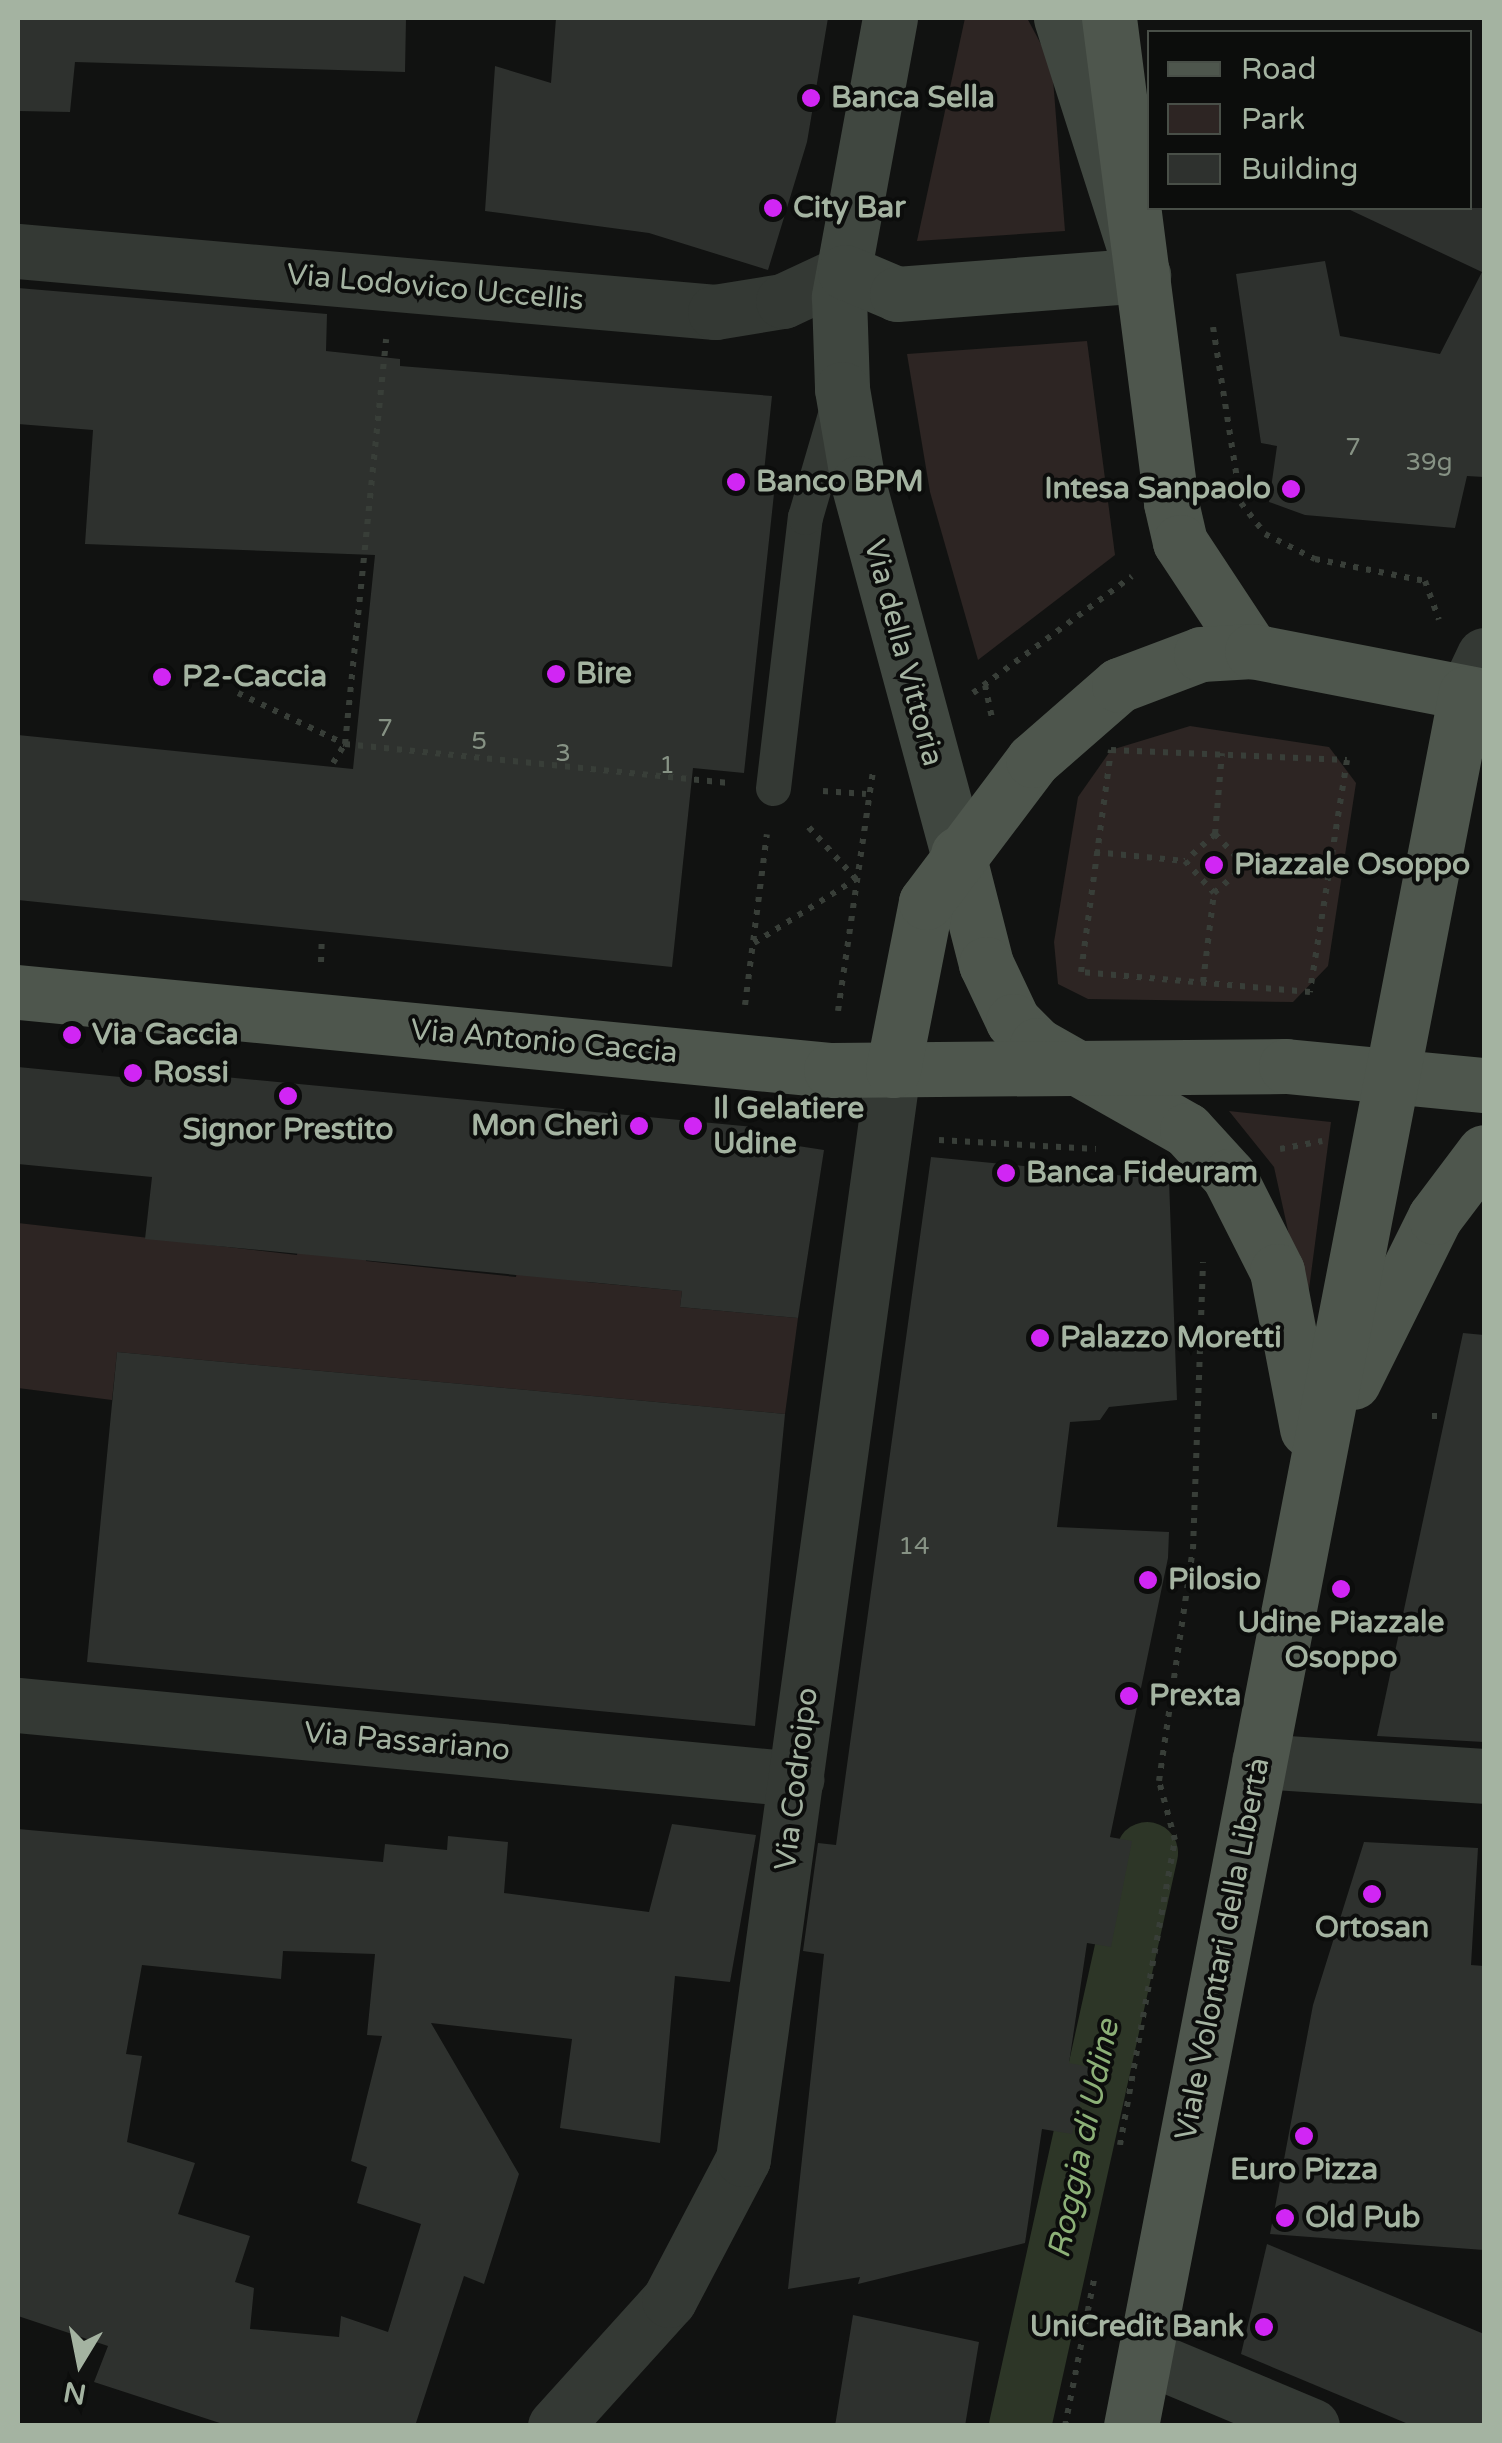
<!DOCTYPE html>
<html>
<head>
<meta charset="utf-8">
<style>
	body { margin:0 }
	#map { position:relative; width:1502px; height:2443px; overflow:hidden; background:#111211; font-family:"Varela Round",sans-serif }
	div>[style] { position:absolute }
	.green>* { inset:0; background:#2d2523 }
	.canal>* { height:62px; margin:-31px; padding:0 31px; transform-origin:31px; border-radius:31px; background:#2d3627 }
	.building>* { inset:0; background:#2e312e }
	.path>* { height:6px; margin-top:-3px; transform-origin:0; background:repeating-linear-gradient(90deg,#383e38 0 5px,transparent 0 13px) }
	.lane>* { height:35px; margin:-17.5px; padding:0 17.5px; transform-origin:17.5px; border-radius:17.5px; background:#343934 }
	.street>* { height:55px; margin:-27.5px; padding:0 27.5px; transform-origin:27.5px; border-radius:27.5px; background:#343934 }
	.secondary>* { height:55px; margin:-27.5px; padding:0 27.5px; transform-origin:27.5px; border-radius:27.5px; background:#404740 }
	.primary>* { height:55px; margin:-27.5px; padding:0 27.5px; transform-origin:27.5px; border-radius:27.5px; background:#4e564d }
	.dots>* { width:28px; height:28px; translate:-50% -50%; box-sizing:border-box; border:5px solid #0c0d0c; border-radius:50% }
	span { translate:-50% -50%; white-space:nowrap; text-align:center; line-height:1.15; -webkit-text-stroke:8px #0c0d0c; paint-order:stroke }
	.number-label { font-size:25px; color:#869284 }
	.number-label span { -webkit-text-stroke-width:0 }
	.poi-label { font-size:30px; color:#a4b3a1; font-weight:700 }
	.left { translate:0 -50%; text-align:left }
	.right { translate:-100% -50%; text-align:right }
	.street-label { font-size:30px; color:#a4b3a1 }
	.water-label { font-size:32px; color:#8cb077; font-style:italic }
	.frame { position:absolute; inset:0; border:20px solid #a4b3a1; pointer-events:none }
	.legend { position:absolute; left:1147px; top:30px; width:325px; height:180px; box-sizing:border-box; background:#0c0d0c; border:2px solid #494f48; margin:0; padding:12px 18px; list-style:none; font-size:30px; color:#a4b3a1 }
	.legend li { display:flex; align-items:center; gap:20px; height:50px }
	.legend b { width:50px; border:2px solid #494f48 }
	.north { position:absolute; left:30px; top:2313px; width:100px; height:100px; -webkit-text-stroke:8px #0c0d0c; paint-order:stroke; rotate:190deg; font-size:28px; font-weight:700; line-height:40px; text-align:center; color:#a4b3a1 }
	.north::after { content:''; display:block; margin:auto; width:35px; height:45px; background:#a4b3a1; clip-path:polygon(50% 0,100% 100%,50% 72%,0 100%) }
</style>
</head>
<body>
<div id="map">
	<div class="green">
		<div style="clip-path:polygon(965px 18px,1027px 18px,1042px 46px,1053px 79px,1065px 231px,917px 241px)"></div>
		<div style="clip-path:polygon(1087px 341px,1115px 555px,978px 660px,930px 492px,907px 354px)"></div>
		<div style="clip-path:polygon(1190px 726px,1329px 747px,1356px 783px,1328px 966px,1293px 1002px,1088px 999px,1058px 984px,1054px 942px,1078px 797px,1111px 750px)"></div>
		<div style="clip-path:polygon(1229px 1111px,1331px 1122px,1306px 1312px,1274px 1167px)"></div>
		<div style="clip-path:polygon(18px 1223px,297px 1255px,301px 1226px,367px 1233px,366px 1261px,516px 1277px,520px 1248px,587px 1282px,682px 1291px,680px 1307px,798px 1318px,785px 1414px,117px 1352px,112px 1400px,18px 1388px)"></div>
	</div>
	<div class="canal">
		<div style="left:1020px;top:2426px;width:587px;rotate:-77.5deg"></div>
	</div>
	<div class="building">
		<div style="clip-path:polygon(18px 18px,406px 18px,405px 72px,75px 62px,70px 112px,18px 111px)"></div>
		<div style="clip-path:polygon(556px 18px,828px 18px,807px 142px,768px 270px,649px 233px,485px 211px,495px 66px,551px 83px)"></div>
		<div style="clip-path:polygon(1346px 208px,1484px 208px,1484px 477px,1467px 476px,1455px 528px,1305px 515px,1269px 502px,1277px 446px,1261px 443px,1236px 274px,1325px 261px,1340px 336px,1440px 354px,1482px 272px)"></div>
		<div style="clip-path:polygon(18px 288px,327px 314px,326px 351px,400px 359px,400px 366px,772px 396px,764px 472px,776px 475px,744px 773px,693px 768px,672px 967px,18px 900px,18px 735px,353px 769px,375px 555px,85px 544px,93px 430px,18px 424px)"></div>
		<div style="clip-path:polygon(18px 1067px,161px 1081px,162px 1071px,754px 1127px,753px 1139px,824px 1150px,798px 1318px,680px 1307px,682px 1291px,145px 1239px,152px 1177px,18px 1164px)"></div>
		<div style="clip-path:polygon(931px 1157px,1169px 1180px,1177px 1400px,1109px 1407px,1100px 1420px,1070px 1422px,1057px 1527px,1169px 1532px,1168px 1558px,1110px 1837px,1132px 1841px,1111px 1947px,1087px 1943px,1069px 2063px,1090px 2067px,1072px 2134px,1042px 2129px,1025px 2243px,858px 2284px,860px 2277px,788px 2289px,824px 1954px,803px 1951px,818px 1843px,836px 1845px)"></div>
		<div style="clip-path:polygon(1463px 1333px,1484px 1335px,1484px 1742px,1377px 1736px)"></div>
		<div style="clip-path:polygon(117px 1352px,785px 1414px,755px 1726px,87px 1662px)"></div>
		<div style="clip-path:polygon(evenodd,672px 1824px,756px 1835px,730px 1982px,675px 1976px,660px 2143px,560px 2128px,572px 2039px,431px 2023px,519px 2174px,484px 2284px,464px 2276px,415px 2426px,229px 2426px,94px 2382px,108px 2346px,18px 2316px,18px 1829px,383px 1862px,385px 1844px,447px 1850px,448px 1836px,508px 1842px,504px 1893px,649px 1912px,672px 1824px,283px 1951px,375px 1954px,367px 2035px,382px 2036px,351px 2161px,367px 2167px,357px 2203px,421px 2224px,388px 2332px,341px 2316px,339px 2337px,250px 2329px,254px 2288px,235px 2282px,250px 2236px,178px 2214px,195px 2163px,127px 2142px,142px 2056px,126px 2054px,142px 1965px,281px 1979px,283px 1951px)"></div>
		<div style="clip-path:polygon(1364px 1842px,1478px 1848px,1471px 1965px,1484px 1966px,1484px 2250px,1270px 2234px,1313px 2005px)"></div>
		<div style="clip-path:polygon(1267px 2244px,1484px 2334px,1484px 2426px,1413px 2426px,1241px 2354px)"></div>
		<div style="clip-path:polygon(853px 2315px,979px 2342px,965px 2426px,835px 2426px)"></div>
	</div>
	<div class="path">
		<div style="left:1213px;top:327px;width:178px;rotate:81deg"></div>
		<div style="left:1241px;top:503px;width:39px;rotate:52deg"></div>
		<div style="left:1265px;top:534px;width:56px;rotate:26.6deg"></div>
		<div style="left:1315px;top:559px;width:112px;rotate:11.3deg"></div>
		<div style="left:1425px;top:581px;width:41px;rotate:70.3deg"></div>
		<div style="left:985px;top:685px;width:34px;rotate:78deg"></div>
		<div style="left:238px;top:693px;width:119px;rotate:25.5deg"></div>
		<div style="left:345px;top:744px;width:383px;rotate:5.8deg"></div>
		<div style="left:973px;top:693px;width:197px;rotate:-36.3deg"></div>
		<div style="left:1111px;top:750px;width:236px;rotate:2.4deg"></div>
		<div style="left:1347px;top:760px;width:235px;rotate:99.1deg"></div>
		<div style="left:1310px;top:992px;width:230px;rotate:-175deg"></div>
		<div style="left:1081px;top:972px;width:224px;rotate:-82.3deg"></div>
		<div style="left:333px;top:763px;width:22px;rotate:-58deg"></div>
		<div style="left:345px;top:744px;width:407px;rotate:-84.2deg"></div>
		<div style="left:823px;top:791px;width:43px;rotate:4deg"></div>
		<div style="left:1215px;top:834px;width:81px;rotate:-85.1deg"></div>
		<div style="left:1095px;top:852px;width:90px;rotate:5.7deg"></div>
		<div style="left:1245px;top:866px;width:82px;rotate:4.2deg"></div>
		<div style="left:754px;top:943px;width:120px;rotate:-32.1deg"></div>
		<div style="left:856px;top:879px;width:77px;rotate:-132.4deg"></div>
		<div style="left:321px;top:962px;width:25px;rotate:-88deg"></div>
		<div style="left:1203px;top:982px;width:90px;rotate:-83deg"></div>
		<div style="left:1214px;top:893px;width:41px;rotate:-41.1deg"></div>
		<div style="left:1245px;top:866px;width:44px;rotate:-133.2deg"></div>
		<div style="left:1215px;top:834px;width:40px;rotate:138deg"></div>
		<div style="left:1185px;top:861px;width:43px;rotate:47.8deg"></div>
		<div style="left:745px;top:1005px;width:172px;rotate:-82.7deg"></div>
		<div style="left:838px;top:1011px;width:243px;rotate:-81.7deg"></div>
		<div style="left:939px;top:1140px;width:157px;rotate:3.3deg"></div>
		<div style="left:1280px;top:1149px;width:43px;rotate:-10.8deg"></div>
		<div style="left:1432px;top:1416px;width:13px"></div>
		<div style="left:1120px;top:2145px;width:310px;rotate:-79.8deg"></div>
		<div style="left:1175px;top:1840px;width:61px;rotate:-105.2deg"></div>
		<div style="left:1159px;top:1781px;width:234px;rotate:-81.7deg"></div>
		<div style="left:1193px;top:1549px;width:287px;rotate:-88deg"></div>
		<div style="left:1065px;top:2426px;width:154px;rotate:-78.8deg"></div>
	</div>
	<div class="lane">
		<div style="left:773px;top:788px;width:273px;rotate:-83.3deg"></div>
		<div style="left:805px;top:517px;width:118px;rotate:-73.7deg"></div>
	</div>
	<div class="street">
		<div style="left:18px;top:251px;width:700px;rotate:5deg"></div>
		<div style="left:715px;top:312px;width:69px;rotate:-9.2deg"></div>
		<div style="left:783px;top:301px;width:68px;rotate:-25.1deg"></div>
		<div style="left:1466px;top:693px;width:42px;rotate:-64.7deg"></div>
		<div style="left:18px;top:1705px;width:782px;rotate:5.43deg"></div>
		<div style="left:1259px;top:1761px;width:225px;rotate:3.8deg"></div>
		<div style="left:1145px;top:2356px;width:181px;rotate:22.7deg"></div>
		<div style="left:555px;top:2426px;width:170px;rotate:-47.9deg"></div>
		<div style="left:669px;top:2300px;width:159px;rotate:-62.3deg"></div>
		<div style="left:743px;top:2159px;width:1099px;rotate:-82.16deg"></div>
	</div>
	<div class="secondary">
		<div style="left:890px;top:18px;width:284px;rotate:100.4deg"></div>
		<div style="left:839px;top:297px;width:92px;rotate:88.1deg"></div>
		<div style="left:842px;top:389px;width:95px;rotate:80.3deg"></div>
		<div style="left:858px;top:483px;width:384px;rotate:74.9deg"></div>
		<div style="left:845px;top:272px;width:56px;rotate:22.9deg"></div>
		<div style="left:897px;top:294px;width:247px;rotate:-4.4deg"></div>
		<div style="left:1143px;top:275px;width:270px;rotate:-107.7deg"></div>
	</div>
	<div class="primary">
		<div style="left:1109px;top:18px;width:489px;rotate:82.7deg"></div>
		<div style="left:1171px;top:503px;width:40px;rotate:77deg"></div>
		<div style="left:1180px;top:542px;width:131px;rotate:56.6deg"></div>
		<div style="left:958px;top:854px;width:114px;rotate:75.7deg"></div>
		<div style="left:986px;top:964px;width:63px;rotate:64.7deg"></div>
		<div style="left:1013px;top:1021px;width:34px;rotate:45deg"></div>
		<div style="left:1037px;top:1045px;width:172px;rotate:29.5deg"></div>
		<div style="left:1187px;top:1130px;width:62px;rotate:47.6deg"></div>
		<div style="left:1229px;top:1176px;width:106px;rotate:63.2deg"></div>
		<div style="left:1277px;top:1271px;width:161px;rotate:79.2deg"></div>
		<div style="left:18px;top:992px;width:817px;rotate:5.48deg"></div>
		<div style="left:831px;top:1070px;width:455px;rotate:-0.5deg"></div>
		<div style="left:1286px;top:1066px;width:199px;rotate:5.5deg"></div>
		<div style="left:893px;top:1070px;width:171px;rotate:-78.9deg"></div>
		<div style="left:926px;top:902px;width:178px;rotate:-53deg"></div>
		<div style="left:1033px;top:760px;width:114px;rotate:-41.1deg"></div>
		<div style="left:1119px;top:685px;width:88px;rotate:-20.7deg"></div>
		<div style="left:1201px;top:654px;width:51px;rotate:-3.4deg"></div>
		<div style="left:1252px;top:651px;width:236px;rotate:11deg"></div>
		<div style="left:1353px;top:1382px;width:184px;rotate:-63.6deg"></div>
		<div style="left:1435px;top:1217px;width:81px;rotate:-53deg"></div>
		<div style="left:1131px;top:2426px;width:1765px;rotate:-79.06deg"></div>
	</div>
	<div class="dots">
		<div style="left:811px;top:98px;background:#d126f4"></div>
		<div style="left:773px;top:208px;background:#d126f4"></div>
		<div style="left:736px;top:482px;background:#d126f4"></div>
		<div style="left:1291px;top:489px;background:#d126f4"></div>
		<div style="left:556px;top:674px;background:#d126f4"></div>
		<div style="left:162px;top:677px;background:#d126f4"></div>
		<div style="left:1214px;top:865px;background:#d126f4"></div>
		<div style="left:72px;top:1035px;background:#d126f4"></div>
		<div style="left:133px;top:1073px;background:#d126f4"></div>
		<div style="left:288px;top:1096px;background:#d126f4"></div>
		<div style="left:639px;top:1126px;background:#d126f4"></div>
		<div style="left:693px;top:1126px;background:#d126f4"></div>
		<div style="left:1006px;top:1173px;background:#d126f4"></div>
		<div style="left:1040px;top:1338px;background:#d126f4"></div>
		<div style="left:1148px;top:1580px;background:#d126f4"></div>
		<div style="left:1341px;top:1589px;background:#d126f4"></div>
		<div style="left:1129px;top:1696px;background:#d126f4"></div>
		<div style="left:1372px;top:1894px;background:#d126f4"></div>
		<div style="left:1304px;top:2136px;background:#d126f4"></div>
		<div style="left:1285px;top:2218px;background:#d126f4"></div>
		<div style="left:1264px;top:2327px;background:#d126f4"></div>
	</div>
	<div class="number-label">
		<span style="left:1353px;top:447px">7</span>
		<span style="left:1429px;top:462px">39g</span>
		<span style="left:385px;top:728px">7</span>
		<span style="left:479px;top:741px">5</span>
		<span style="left:563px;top:753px">3</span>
		<span style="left:667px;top:765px">1</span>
		<span style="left:914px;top:1546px">14</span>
	</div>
	<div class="poi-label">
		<span class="left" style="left:831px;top:98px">Banca Sella</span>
		<span class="left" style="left:793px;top:208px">City Bar</span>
		<span class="left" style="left:756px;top:482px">Banco BPM</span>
		<span class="right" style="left:1271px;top:489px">Intesa Sanpaolo</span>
		<span class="left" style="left:576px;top:674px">Bire</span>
		<span class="left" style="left:182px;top:677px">P2-Caccia</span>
		<span class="left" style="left:1234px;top:865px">Piazzale Osoppo</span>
		<span class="left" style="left:92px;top:1035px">Via Caccia</span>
		<span class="left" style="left:153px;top:1073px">Rossi</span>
		<span class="left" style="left:713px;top:1126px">Il Gelatiere<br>Udine</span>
		<span class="right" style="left:619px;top:1126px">Mon Cherì</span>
		<span style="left:288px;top:1130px">Signor Prestito</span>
		<span class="left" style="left:1026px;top:1173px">Banca Fideuram</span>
		<span class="left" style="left:1060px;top:1338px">Palazzo Moretti</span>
		<span class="left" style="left:1168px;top:1580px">Pilosio</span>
		<span style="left:1341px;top:1640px">Udine Piazzale<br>Osoppo</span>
		<span class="left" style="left:1149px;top:1696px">Prexta</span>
		<span style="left:1372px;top:1928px">Ortosan</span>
		<span style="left:1304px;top:2170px">Euro Pizza</span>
		<span class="left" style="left:1305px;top:2218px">Old Pub</span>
		<span class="right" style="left:1244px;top:2327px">UniCredit Bank</span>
	</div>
	<div class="street-label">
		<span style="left:435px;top:288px;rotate:5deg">Via Lodovico Uccellis</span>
		<span style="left:903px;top:653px;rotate:75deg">Via della Vittoria</span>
		<span style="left:544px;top:1042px;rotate:5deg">Via Antonio Caccia</span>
		<span style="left:407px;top:1742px;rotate:5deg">Via Passariano</span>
		<span style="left:797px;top:1779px;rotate:-83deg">Via Codroipo</span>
		<span style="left:1223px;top:1949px;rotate:-79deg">Viale Volontari della Libertà</span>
	</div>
	<div class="water-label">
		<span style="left:1084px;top:2139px;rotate:-78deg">Roggia di Udine</span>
	</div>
	<div class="frame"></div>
	<ul class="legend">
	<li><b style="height:12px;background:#4e564d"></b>Road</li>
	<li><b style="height:28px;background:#2d2523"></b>Park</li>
	<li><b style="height:28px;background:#2e312e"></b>Building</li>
	</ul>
	<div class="north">N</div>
</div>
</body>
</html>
